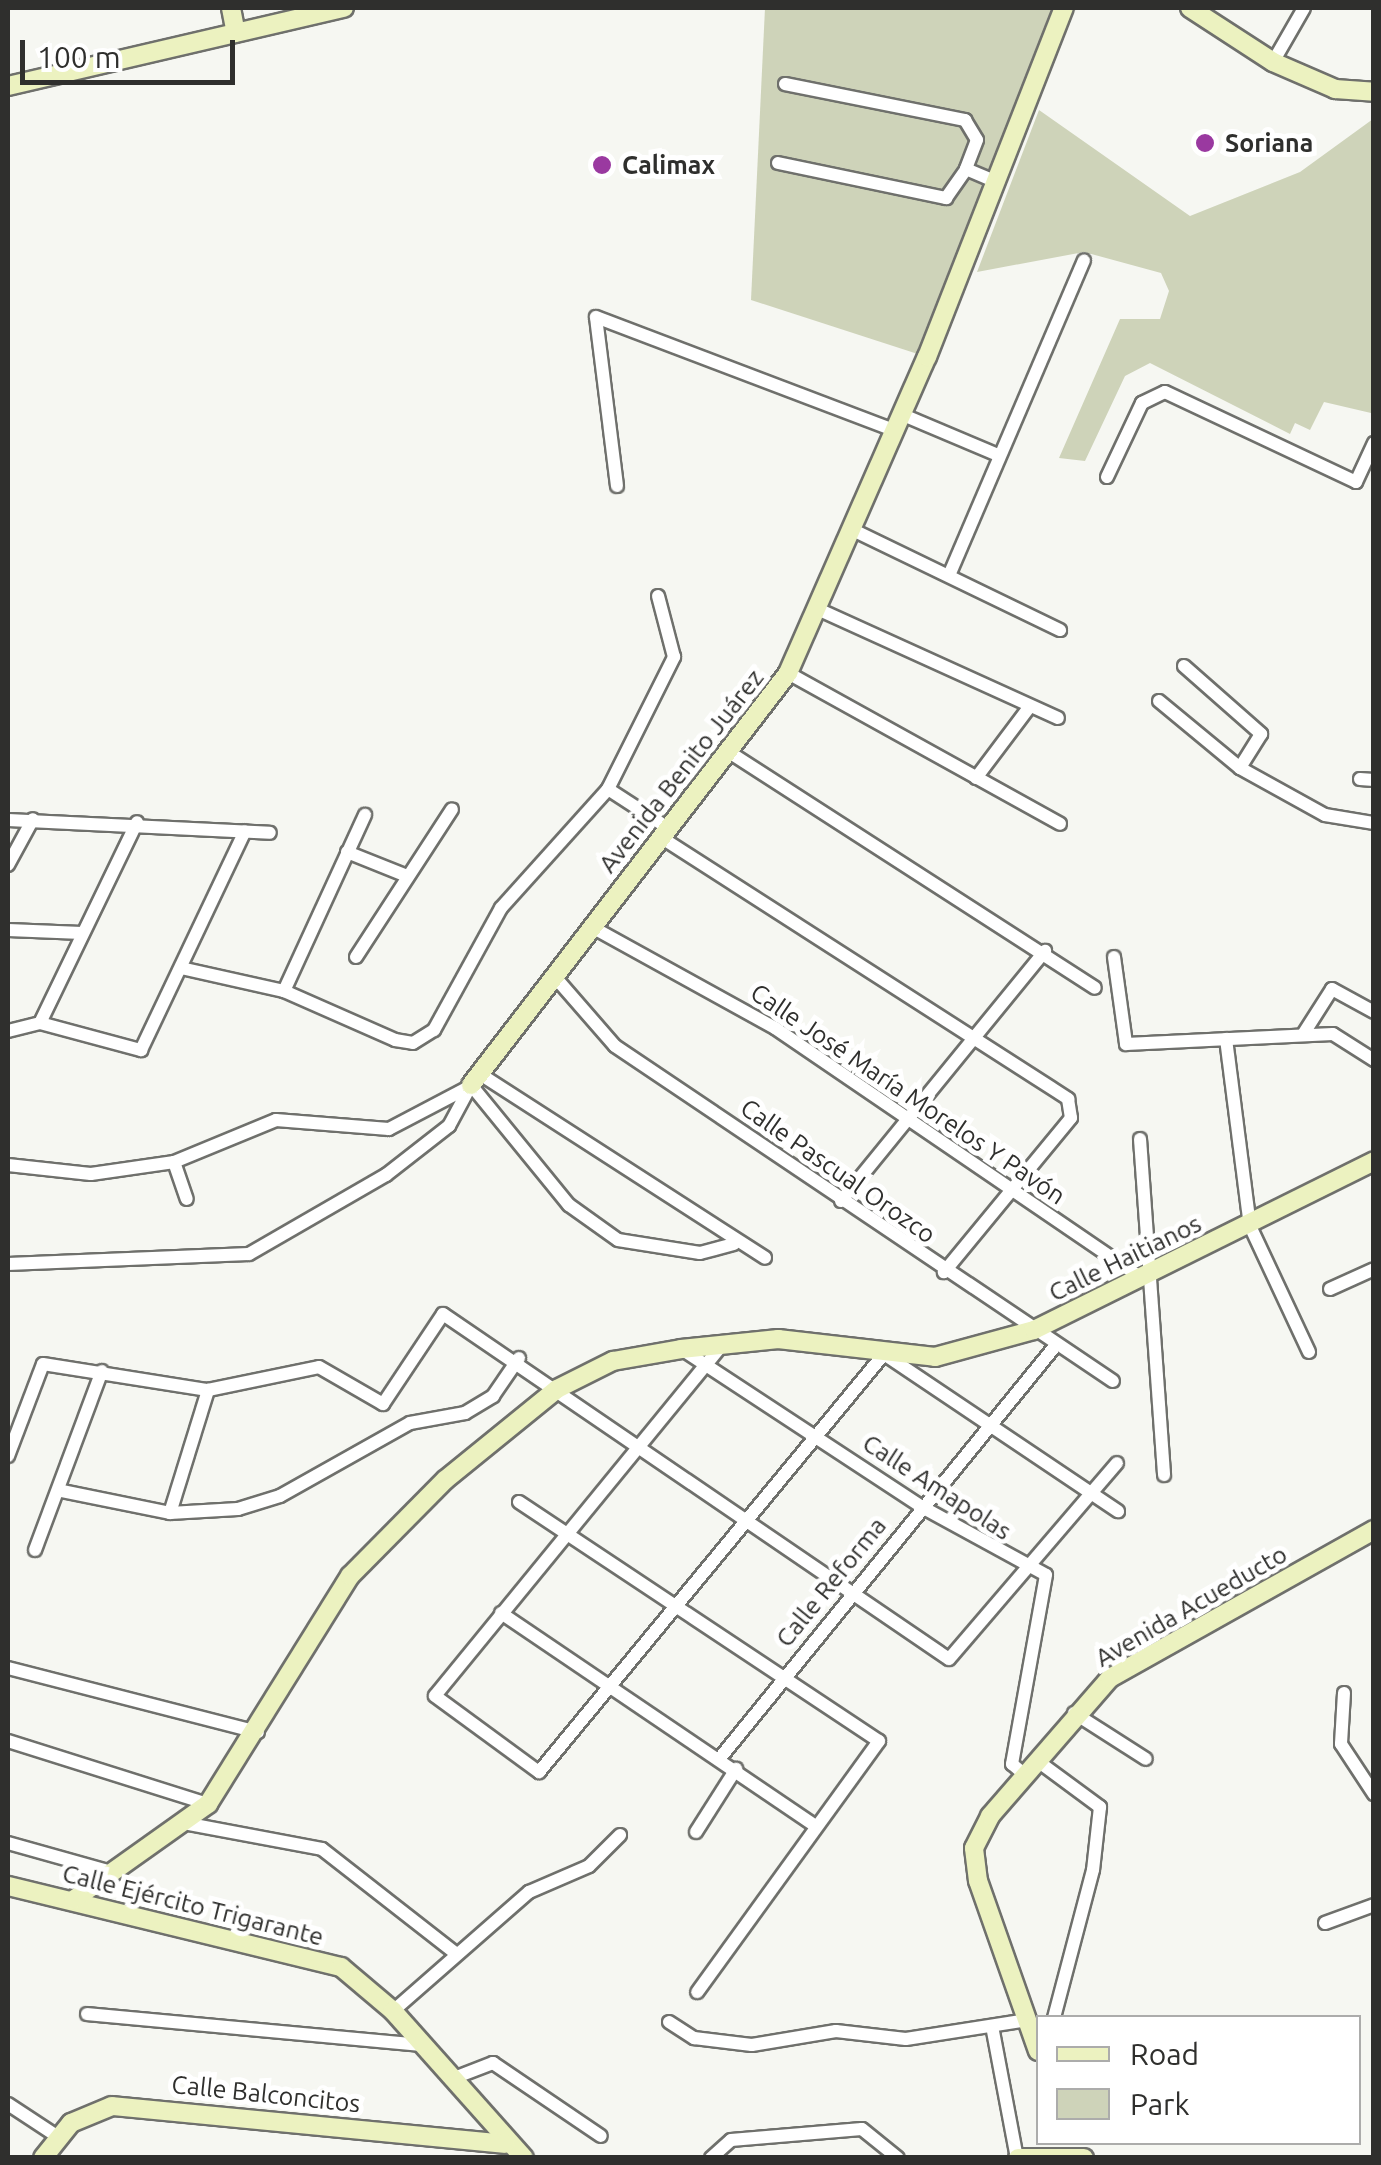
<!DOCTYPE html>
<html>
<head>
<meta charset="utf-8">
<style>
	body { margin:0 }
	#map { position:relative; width:1381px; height:2165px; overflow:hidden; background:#f6f7f2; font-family:Ubuntu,sans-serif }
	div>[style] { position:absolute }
	.green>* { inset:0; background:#ced3b9 }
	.roads { filter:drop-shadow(2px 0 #6f706c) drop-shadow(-2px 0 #6f706c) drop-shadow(0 2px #6f706c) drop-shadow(0 -2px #6f706c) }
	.street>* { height:12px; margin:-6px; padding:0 6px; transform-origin:6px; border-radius:6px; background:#fff }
	.secondary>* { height:18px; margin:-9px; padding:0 9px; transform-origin:9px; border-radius:9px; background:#ecf2c0 }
	.dots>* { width:28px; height:28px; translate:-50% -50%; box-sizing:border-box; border:5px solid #fff; border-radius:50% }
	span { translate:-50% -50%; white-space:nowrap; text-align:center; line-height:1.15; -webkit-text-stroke:10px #fff; paint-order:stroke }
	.poi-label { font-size:25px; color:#2f2f2d; font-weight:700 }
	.left { translate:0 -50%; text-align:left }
	.street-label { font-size:25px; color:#2f2f2d }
	.frame { position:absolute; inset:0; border:10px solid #2f2f2d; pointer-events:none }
	.legend { position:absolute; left:1036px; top:2015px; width:325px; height:130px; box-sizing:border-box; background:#fff; border:2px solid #acacab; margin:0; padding:12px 18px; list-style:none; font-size:30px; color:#2f2f2d }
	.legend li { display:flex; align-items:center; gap:20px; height:50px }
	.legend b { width:50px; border:2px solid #acacab }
	.scale { position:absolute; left:20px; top:40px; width:215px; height:45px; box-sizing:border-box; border:5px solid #2f2f2d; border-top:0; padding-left:12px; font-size:30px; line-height:35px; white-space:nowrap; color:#2f2f2d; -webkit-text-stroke:8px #fff; paint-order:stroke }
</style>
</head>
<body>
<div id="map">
	<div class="green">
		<div style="clip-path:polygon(765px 8px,1064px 8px,927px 357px,751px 300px)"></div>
		<div style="clip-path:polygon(1039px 110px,1190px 216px,1300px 172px,1373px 119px,1371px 413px,1324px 402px,1310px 430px,1295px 423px,1290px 434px,1150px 363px,1125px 376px,1085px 461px,1059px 458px,1120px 319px,1160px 319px,1169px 291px,1161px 273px,1084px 252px,977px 272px)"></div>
	</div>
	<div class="roads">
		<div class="street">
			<div style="left:1273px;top:62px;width:62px;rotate:-60.1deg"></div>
			<div style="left:785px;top:84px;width:184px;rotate:11.3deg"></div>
			<div style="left:965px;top:120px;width:23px;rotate:59deg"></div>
			<div style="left:977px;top:140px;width:31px;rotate:111deg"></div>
			<div style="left:778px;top:163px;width:172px;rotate:11.8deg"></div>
			<div style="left:946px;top:198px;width:35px;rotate:-55deg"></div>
			<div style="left:966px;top:169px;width:33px;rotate:23deg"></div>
			<div style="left:901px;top:414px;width:105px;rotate:22.9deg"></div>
			<div style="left:1107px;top:477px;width:82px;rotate:-64.7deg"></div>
			<div style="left:1142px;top:403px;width:25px;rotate:-26deg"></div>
			<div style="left:1165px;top:392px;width:211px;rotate:25.2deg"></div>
			<div style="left:1356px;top:482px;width:43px;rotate:-65.2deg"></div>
			<div style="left:617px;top:486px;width:170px;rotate:-97.1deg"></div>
			<div style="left:596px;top:317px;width:319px;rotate:20.8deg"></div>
			<div style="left:853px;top:530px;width:230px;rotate:25.8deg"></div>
			<div style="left:950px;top:573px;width:340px;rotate:-66.8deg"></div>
			<div style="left:822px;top:611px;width:259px;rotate:24.4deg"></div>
			<div style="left:1184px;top:666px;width:103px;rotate:41.4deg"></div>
			<div style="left:1261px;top:734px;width:40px;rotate:122deg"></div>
			<div style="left:788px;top:673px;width:311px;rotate:29deg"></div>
			<div style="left:1159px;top:701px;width:105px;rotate:39.6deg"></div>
			<div style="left:1240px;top:768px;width:97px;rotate:28.9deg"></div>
			<div style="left:1325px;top:815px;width:50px;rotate:9.3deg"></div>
			<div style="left:729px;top:752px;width:435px;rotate:32.8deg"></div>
			<div style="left:976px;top:778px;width:90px;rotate:-53.1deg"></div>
			<div style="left:1360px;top:779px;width:14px;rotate:4deg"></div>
			<div style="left:608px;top:789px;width:72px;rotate:33deg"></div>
			<div style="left:8px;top:820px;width:262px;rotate:2.8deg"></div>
			<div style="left:662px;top:838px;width:483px;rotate:32.7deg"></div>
			<div style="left:1068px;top:1099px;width:19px;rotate:81deg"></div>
			<div style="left:1071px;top:1118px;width:200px;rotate:129.5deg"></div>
			<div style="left:347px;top:852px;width:65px;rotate:21.8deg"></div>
			<div style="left:8px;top:865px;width:52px;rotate:-61.5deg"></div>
			<div style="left:592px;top:927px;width:209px;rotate:28.9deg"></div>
			<div style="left:775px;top:1028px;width:443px;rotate:34.3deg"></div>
			<div style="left:8px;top:930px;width:74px;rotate:2.3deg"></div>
			<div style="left:356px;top:957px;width:176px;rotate:-57deg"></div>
			<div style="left:1114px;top:957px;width:88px;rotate:82.1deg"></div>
			<div style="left:1126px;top:1044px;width:207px;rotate:-2.8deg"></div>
			<div style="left:1333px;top:1034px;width:49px;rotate:32.4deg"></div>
			<div style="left:181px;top:968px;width:106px;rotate:12.6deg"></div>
			<div style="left:284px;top:991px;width:121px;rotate:23.8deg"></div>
			<div style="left:395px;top:1040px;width:18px;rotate:9deg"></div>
			<div style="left:413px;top:1043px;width:25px;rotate:-32deg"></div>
			<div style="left:434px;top:1030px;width:139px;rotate:-61.2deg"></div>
			<div style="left:501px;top:908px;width:160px;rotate:-48deg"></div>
			<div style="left:608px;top:789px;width:148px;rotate:-63.4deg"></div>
			<div style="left:674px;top:657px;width:63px;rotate:-104.7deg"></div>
			<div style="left:555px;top:977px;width:91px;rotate:49deg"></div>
			<div style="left:615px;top:1046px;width:600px;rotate:33.93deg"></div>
			<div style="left:284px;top:991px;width:194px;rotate:-65.3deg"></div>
			<div style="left:40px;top:1023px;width:223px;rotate:-64.2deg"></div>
			<div style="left:8px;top:1031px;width:33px;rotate:-14deg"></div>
			<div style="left:40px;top:1023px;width:105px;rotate:15deg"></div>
			<div style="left:141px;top:1050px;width:242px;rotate:-64.6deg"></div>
			<div style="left:1304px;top:1033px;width:52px;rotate:-57.5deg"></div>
			<div style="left:1332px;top:989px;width:48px;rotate:28.7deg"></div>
			<div style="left:1226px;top:1039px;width:189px;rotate:82.7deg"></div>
			<div style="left:1250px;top:1226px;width:139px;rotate:64.9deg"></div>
			<div style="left:480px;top:1074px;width:339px;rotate:32.8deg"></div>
			<div style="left:471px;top:1085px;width:155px;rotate:50.8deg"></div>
			<div style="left:569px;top:1205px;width:60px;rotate:35.5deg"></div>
			<div style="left:618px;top:1240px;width:83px;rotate:9deg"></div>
			<div style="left:700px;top:1253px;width:35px;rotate:-15deg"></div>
			<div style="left:1140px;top:1139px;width:337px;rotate:85.9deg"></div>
			<div style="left:174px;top:1162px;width:39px;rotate:71deg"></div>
			<div style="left:8px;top:1165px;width:83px;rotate:6.2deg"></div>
			<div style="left:91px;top:1174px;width:84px;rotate:-8.2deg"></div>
			<div style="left:174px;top:1162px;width:110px;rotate:-22.4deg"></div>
			<div style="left:276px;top:1120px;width:113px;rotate:4.6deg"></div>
			<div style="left:389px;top:1129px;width:90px;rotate:-27.7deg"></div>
			<div style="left:841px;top:1201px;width:323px;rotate:-50.8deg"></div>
			<div style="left:8px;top:1264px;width:241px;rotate:-2.4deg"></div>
			<div style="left:249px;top:1254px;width:158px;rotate:-30deg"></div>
			<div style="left:386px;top:1175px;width:80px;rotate:-37.9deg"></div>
			<div style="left:449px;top:1126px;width:47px;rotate:-61.8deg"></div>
			<div style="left:1330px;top:1289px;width:48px;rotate:-24.4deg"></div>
			<div style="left:722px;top:1345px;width:453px;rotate:129.3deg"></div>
			<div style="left:435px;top:1696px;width:129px;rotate:36.2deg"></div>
			<div style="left:539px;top:1772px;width:542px;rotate:-50.47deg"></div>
			<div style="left:884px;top:1354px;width:282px;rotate:33.9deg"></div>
			<div style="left:683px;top:1350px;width:286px;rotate:33.3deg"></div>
			<div style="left:922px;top:1507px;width:141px;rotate:28.7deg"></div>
			<div style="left:1046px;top:1575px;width:192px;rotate:100.2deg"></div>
			<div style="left:1012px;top:1764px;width:17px;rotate:40deg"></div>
			<div style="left:8px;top:1456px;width:98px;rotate:-69.2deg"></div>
			<div style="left:43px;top:1364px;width:167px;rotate:9deg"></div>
			<div style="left:208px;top:1390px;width:113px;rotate:-11.7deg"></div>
			<div style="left:319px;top:1367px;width:74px;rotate:30deg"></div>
			<div style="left:383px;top:1404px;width:108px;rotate:-56.3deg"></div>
			<div style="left:443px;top:1314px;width:612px;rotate:34.29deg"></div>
			<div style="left:949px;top:1659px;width:258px;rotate:-49.4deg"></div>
			<div style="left:62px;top:1491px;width:110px;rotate:11.5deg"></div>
			<div style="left:170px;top:1513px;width:68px;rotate:-3.4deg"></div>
			<div style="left:238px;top:1509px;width:44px;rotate:-17.2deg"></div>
			<div style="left:280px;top:1496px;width:149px;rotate:-29.3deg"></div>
			<div style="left:410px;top:1423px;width:56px;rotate:-10.3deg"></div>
			<div style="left:465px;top:1413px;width:33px;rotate:-31deg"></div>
			<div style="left:493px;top:1396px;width:46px;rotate:-55.6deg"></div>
			<div style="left:519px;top:1502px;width:432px;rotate:33.6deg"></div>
			<div style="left:879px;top:1741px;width:310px;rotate:125.9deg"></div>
			<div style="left:170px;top:1513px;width:129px;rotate:-72.8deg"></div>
			<div style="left:35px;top:1550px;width:191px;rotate:-69.5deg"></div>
			<div style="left:501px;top:1613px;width:380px;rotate:34.1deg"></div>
			<div style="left:8px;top:1668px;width:258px;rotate:14.4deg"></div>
			<div style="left:1344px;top:1693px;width:51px;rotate:93.4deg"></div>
			<div style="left:1341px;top:1744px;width:60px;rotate:56.6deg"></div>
			<div style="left:1074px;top:1713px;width:85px;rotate:32.6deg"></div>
			<div style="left:8px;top:1741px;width:210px;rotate:17.5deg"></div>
			<div style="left:720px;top:1758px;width:532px;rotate:-50.87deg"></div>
			<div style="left:1039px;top:1762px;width:76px;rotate:36.4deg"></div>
			<div style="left:1100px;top:1807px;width:63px;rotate:96.3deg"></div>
			<div style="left:1093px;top:1870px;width:153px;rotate:104.8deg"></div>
			<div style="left:189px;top:1824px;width:135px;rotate:10.6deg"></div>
			<div style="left:322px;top:1849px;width:167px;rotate:38deg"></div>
			<div style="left:696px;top:1832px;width:75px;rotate:-57.6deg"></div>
			<div style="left:8px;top:1843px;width:101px;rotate:15.6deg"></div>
			<div style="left:1325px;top:1923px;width:52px;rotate:-20.2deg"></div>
			<div style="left:393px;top:2011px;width:181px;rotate:-41.2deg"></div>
			<div style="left:529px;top:1892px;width:65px;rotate:-23.4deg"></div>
			<div style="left:589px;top:1866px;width:44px;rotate:-45deg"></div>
			<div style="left:87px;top:2014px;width:338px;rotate:5.3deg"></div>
			<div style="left:669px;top:2022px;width:30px;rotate:33deg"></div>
			<div style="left:694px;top:2038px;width:58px;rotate:6.9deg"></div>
			<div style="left:752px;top:2045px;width:85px;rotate:-9.5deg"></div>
			<div style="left:836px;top:2031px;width:70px;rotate:6.5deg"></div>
			<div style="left:906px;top:2039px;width:123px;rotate:-8.9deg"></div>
			<div style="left:992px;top:2026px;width:134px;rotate:79.3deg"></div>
			<div style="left:454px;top:2078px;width:42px;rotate:-21deg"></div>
			<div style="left:493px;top:2063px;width:130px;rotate:34.1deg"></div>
			<div style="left:8px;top:2104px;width:56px;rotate:33.4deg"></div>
			<div style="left:711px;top:2158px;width:27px;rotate:-42deg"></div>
			<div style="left:731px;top:2140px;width:131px;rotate:-4.8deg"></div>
			<div style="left:862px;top:2129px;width:46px;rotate:38.9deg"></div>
		</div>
		<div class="secondary">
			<div style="left:231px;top:8px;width:25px;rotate:79deg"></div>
			<div style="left:1190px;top:8px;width:99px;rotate:33deg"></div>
			<div style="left:1273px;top:62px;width:68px;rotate:23.5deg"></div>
			<div style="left:1335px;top:89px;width:39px;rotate:4deg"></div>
			<div style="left:8px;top:86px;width:345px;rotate:-13.1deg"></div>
			<div style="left:471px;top:1085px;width:520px;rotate:-52.42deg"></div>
			<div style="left:788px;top:673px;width:345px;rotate:-66.3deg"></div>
			<div style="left:927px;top:357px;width:375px;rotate:-68.6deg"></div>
			<div style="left:8px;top:1886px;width:343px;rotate:13.7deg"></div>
			<div style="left:341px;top:1967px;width:68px;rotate:40.2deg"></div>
			<div style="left:393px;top:2011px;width:197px;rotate:48.3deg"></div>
			<div style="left:73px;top:1900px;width:166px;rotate:-35.4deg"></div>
			<div style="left:208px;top:1804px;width:269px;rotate:-58.1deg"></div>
			<div style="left:350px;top:1576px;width:135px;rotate:-45.3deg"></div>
			<div style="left:445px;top:1480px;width:144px;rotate:-39.1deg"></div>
			<div style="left:557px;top:1389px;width:63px;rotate:-26.6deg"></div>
			<div style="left:613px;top:1361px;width:69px;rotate:-10deg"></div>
			<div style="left:681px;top:1349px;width:98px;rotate:-5.9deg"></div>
			<div style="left:778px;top:1339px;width:158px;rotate:6.5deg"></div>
			<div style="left:935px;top:1357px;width:103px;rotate:-15.3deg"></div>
			<div style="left:1034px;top:1330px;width:380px;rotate:-26.4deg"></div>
			<div style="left:1038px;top:2051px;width:180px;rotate:-109.4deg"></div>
			<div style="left:978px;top:1881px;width:33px;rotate:-97deg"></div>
			<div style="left:974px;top:1848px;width:36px;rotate:-63deg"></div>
			<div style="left:990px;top:1816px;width:183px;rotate:-49deg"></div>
			<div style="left:1110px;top:1678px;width:303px;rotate:-29.3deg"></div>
			<div style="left:43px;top:2158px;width:45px;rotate:-51.3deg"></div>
			<div style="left:71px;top:2123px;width:44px;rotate:-22.5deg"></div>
			<div style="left:112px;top:2106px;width:395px;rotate:5.5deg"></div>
			<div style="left:1018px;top:2158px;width:66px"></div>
		</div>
	</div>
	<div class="dots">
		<div style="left:1205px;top:143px;background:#9a39a0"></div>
		<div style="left:602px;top:165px;background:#9a39a0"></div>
	</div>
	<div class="poi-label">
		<span class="left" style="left:1225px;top:143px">Soriana</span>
		<span class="left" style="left:622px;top:165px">Calimax</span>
	</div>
	<div class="street-label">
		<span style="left:681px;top:771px;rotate:-52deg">Avenida Benito Juárez</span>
		<span style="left:908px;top:1094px;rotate:34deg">Calle José María Morelos Y Pavón</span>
		<span style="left:838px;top:1171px;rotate:35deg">Calle Pascual Orozco</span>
		<span style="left:1125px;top:1258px;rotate:-26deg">Calle Haitianos</span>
		<span style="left:937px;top:1487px;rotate:33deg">Calle Amapolas</span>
		<span style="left:831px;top:1582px;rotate:-51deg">Calle Reforma</span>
		<span style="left:1191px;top:1606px;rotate:-30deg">Avenida Acueducto</span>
		<span style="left:193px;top:1905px;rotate:14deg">Calle Ejército Trigarante</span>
		<span style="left:266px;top:2094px;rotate:6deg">Calle Balconcitos</span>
	</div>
	<div class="frame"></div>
	<ul class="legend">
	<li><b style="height:12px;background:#ecf2c0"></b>Road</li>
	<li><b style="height:28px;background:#ced3b9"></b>Park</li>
	</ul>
	<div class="scale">100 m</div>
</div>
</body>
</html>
